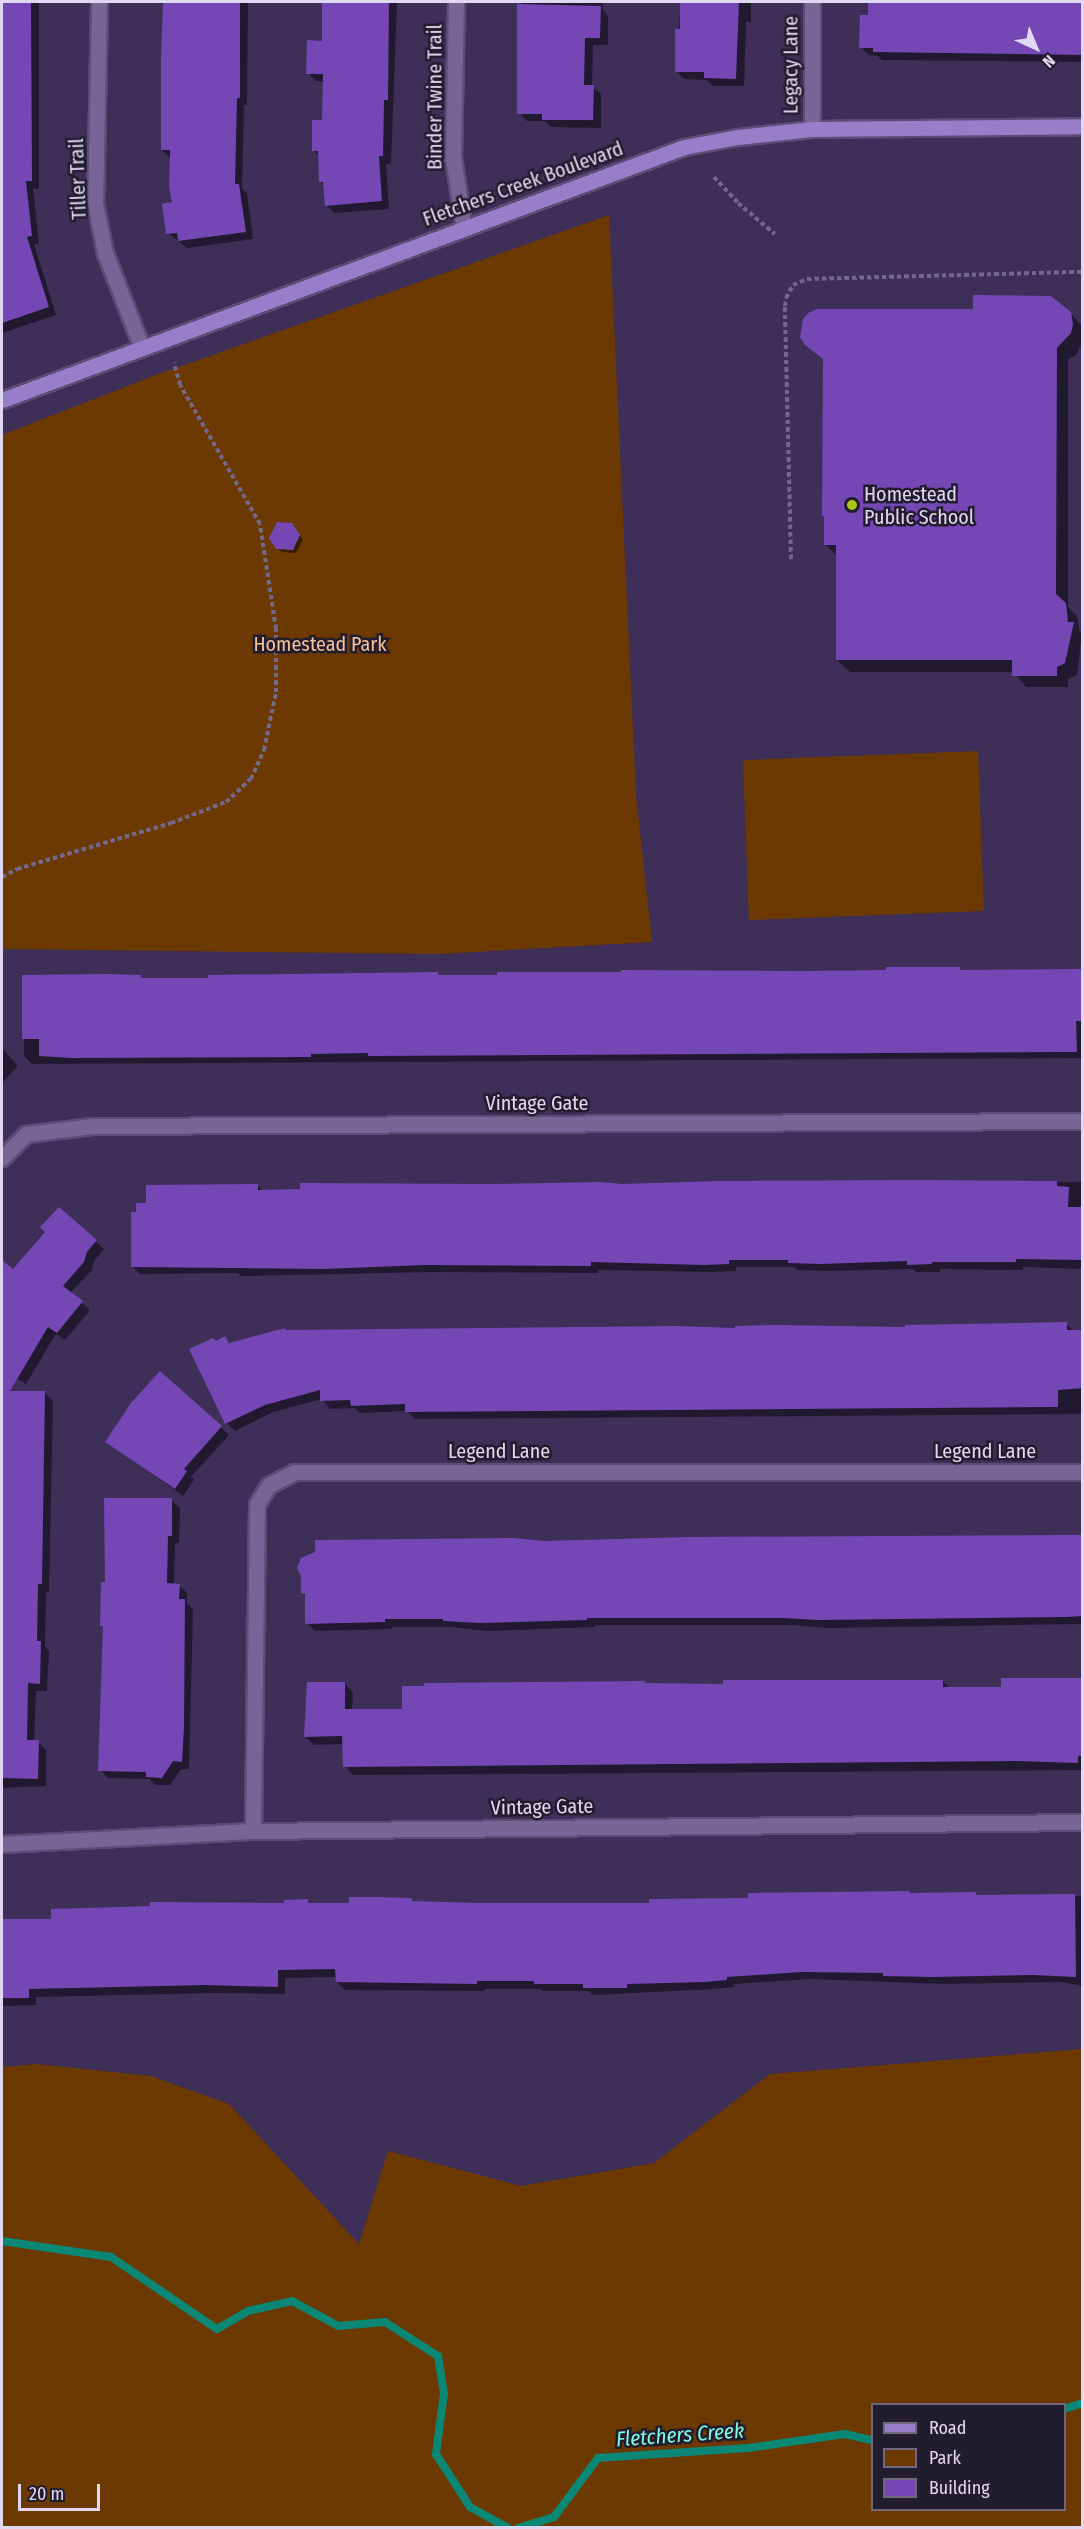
<!DOCTYPE html>
<html>
<head>
<meta charset="utf-8">
<style>
	body { margin:0 }
	#map { position:relative; width:1084px; height:2529px; overflow:hidden; background:#3e2f59; font-family:"Fira Sans Condensed",sans-serif }
	div>[style] { position:absolute }
	.green>* { inset:0; background:#6b3901 }
	.shadow>* { inset:0; background:#0007 }
	.stream>* { height:8px; margin:-4px; padding:0 4px; transform-origin:4px; border-radius:4px; background:#0b8776 }
	.building>* { inset:0; background:#7447b4 }
	.path>* { height:4px; margin-top:-2px; transform-origin:0; background:repeating-linear-gradient(90deg,#74678c 0 4.5px,transparent 0 7.5px) }
	.roads { filter:drop-shadow(2px 0 #5b4d75) drop-shadow(-2px 0 #5b4d75) drop-shadow(0 2px #5b4d75) drop-shadow(0 -2px #5b4d75) }
	.street>* { height:15px; margin:-7.5px; padding:0 7.5px; transform-origin:7.5px; border-radius:7.5px; background:#766595 }
	.secondary>* { height:15px; margin:-7.5px; padding:0 7.5px; transform-origin:7.5px; border-radius:7.5px; background:#987dc8 }
	.dots>* { width:16px; height:16px; translate:-50% -50%; box-sizing:border-box; border:3px solid #221c2f; border-radius:50% }
	span { translate:-50% -50%; white-space:nowrap; text-align:center; line-height:1.15; -webkit-text-stroke:5px #221c2f; paint-order:stroke }
	.street-label { font-size:20px; color:#e0d8f2 }
	.poi-label { font-size:20px; color:#e0d8f2 }
	.left { translate:0 -50%; text-align:left }
	.park-label { font-size:20px; color:#f5c29a }
	.water-label { font-size:21px; color:#7ffce4; font-style:italic }
	.frame { position:absolute; inset:0; border:3px solid #e0d8f2; pointer-events:none }
	.legend { position:absolute; left:871px; top:2403px; width:195px; height:108px; box-sizing:border-box; background:#221c2f; border:2px solid #6e677d; margin:0; padding:8px 10px; list-style:none; font-size:18px; color:#e0d8f2 }
	.legend li { display:flex; align-items:center; gap:12px; height:30px }
	.legend b { width:30px; border:2px solid #6e677d }
	.north { position:absolute; left:1006px; top:18px; width:60px; height:60px; -webkit-text-stroke:4px #221c2f; paint-order:stroke; rotate:136deg; font-size:16px; font-weight:700; line-height:24px; text-align:center; color:#e0d8f2 }
	.north::after { content:''; display:block; margin:auto; width:21px; height:27px; background:#e0d8f2; clip-path:polygon(50% 0,100% 100%,50% 72%,0 100%) }
	.scale { position:absolute; left:18px; top:2484px; width:82px; height:27px; box-sizing:border-box; border:3px solid #e0d8f2; border-top:0; padding-left:8px; font-size:18px; line-height:21px; white-space:nowrap; color:#e0d8f2; -webkit-text-stroke:4px #221c2f; paint-order:stroke }
</style>
</head>
<body>
<div id="map">
	<div class="green">
		<div style="clip-path:polygon(609px 215px,636px 795px,652px 942px,439px 954px,2px 949px,2px 435px,153px 376px)"></div>
		<div style="clip-path:polygon(978px 751px,984px 911px,749px 920px,743px 760px)"></div>
		<div style="clip-path:polygon(evenodd,1082px 2049px,1082px 2527px,2px 2527px,2px 2067px,37px 2064px,151px 2076px,229px 2104px,359px 2244px,388px 2151px,521px 2186px,654px 2163px,770px 2074px,1082px 2049px,872px 2404px,1064px 2404px,1064px 2510px,872px 2510px,872px 2404px)"></div>
	</div>
	<div class="shadow">
		<div style="clip-path:polygon(2px 2px,39px 2px,39px 189px,33px 189px,39px 244px,34px 244px,56px 315px,2px 333px)"></div>
		<div style="clip-path:polygon(164px 2px,248px 2px,247px 105px,244px 105px,242px 189px,247px 193px,253px 239px,187px 248px,168px 233px,173px 203px,170px 158px,162px 150px)"></div>
		<div style="clip-path:polygon(323px 2px,397px 2px,391px 164px,386px 164px,389px 209px,334px 213px,326px 205px,325px 186px,321px 182px,320px 157px,313px 150px,324px 122px,324px 82px,316px 81px,308px 73px,323px 42px)"></div>
		<div style="clip-path:polygon(522px 2px,603px 2px,603px 10px,608px 16px,608px 45px,593px 45px,592px 86px,601px 94px,601px 128px,551px 127px,545px 121px,527px 121px,519px 113px)"></div>
		<div style="clip-path:polygon(681px 2px,751px 2px,751px 22px,746px 22px,744px 86px,713px 86px,707px 80px,684px 79px,676px 71px)"></div>
		<div style="clip-path:polygon(870px 2px,1082px 2px,1082px 62px,882px 60px,878px 56px,869px 55px,861px 47px,869px 17px)"></div>
		<div style="clip-path:polygon(1065px 307px,1082px 326px,1082px 342px,1077px 354px,1068px 360px,1068px 607px,1077px 616px,1079px 630px,1082px 633px,1077px 675px,1068px 679px,1068px 687px,1026px 687px,1014px 672px,850px 672px,837px 660px,837px 556px,826px 545px,824px 516px,825px 361px,806px 344px,801px 329px,809px 314px)"></div>
		<div style="clip-path:polygon(292px 524px,303px 540px,296px 553px,282px 552px,278px 549px)"></div>
		<div style="clip-path:polygon(959px 969px,961px 971px,1082px 970px,1082px 1058px,32px 1064px,24px 1056px,24px 977px,140px 976px,143px 979px,499px 976px)"></div>
		<div style="clip-path:polygon(2px 1048px,18px 1066px,2px 1083px)"></div>
		<div style="clip-path:polygon(1082px 1182px,1082px 1269px,1023px 1267px,1023px 1270px,940px 1269px,940px 1272px,916px 1272px,913px 1269px,829px 1271px,797px 1270px,795px 1267px,736px 1267px,736px 1271px,712px 1272px,598px 1270px,598px 1273px,433px 1272px,241px 1276px,238px 1273px,140px 1274px,132px 1266px,137px 1213px,148px 1204px,257px 1185px,263px 1191px)"></div>
		<div style="clip-path:polygon(59px 1209px,104px 1249px,94px 1261px,92px 1270px,70px 1293px,90px 1310px,65px 1340px,56px 1334px,26px 1384px,2px 1369px,2px 1277px,9px 1267px,13px 1271px,47px 1232px)"></div>
		<div style="clip-path:polygon(1066px 1324px,1074px 1331px,1082px 1331px,1082px 1414px,415px 1419px,407px 1411px,360px 1413px,355px 1408px,330px 1409px,322px 1399px,273px 1412px,235px 1431px,227px 1423px,216px 1342px,225px 1338px,231px 1344px,286px 1332px,906px 1329px)"></div>
		<div style="clip-path:polygon(2px 1392px,45px 1393px,53px 1401px,49px 1592px,46px 1592px,45px 1647px,49px 1651px,47px 1691px,36px 1691px,34px 1742px,38px 1742px,46px 1750px,46px 1786px,2px 1788px)"></div>
		<div style="clip-path:polygon(221px 1427px,229px 1435px,191px 1477px,194px 1480px,183px 1496px,107px 1442px)"></div>
		<div style="clip-path:polygon(171px 1500px,180px 1508px,179px 1543px,175px 1543px,174px 1585px,179px 1585px,187px 1593px,187px 1603px,193px 1609px,189px 1769px,181px 1769px,170px 1785px,155px 1785px,150px 1779px,108px 1778px,100px 1770px,105px 1628px,102px 1625px,107px 1583px)"></div>
		<div style="clip-path:polygon(1082px 1536px,1082px 1624px,827px 1628px,792px 1625px,594px 1625px,595px 1627px,488px 1631px,450px 1627px,392px 1627px,392px 1629px,315px 1631px,307px 1623px,307px 1597px,303px 1593px,544px 1542px)"></div>
		<div style="clip-path:polygon(1082px 1679px,1082px 1770px,353px 1775px,345px 1766px,344px 1744px,314px 1745px,306px 1737px,345px 1684px,353px 1692px,352px 1711px,404px 1710px,647px 1685px,943px 1681px,949px 1688px,1003px 1688px)"></div>
		<div style="clip-path:polygon(883px 1892px,1050px 1898px,1082px 1896px,1082px 1986px,1062px 1982px,942px 1984px,811px 1979px,734px 1984px,734px 1987px,713px 1989px,593px 1995px,589px 1991px,543px 1991px,540px 1989px,485px 1989px,485px 1991px,345px 1990px,337px 1982px,337px 1977px,285px 1978px,285px 1994px,214px 1993px,36px 1997px,36px 2005px,2px 2006px,2px 1920px,52px 1920px,307px 1901px,310px 1904px,351px 1904px,411px 1900px,414px 1903px,651px 1905px)"></div>
	</div>
	<div class="stream">
		<div style="left:2px;top:2241px;width:110px;rotate:8.4deg"></div>
		<div style="left:111px;top:2257px;width:128px;rotate:34.2deg"></div>
		<div style="left:217px;top:2329px;width:36px;rotate:-30deg"></div>
		<div style="left:248px;top:2311px;width:45px;rotate:-12.8deg"></div>
		<div style="left:292px;top:2301px;width:52px;rotate:28.5deg"></div>
		<div style="left:338px;top:2326px;width:47px;rotate:-4.9deg"></div>
		<div style="left:385px;top:2322px;width:63px;rotate:32.7deg"></div>
		<div style="left:438px;top:2356px;width:37px;rotate:81deg"></div>
		<div style="left:444px;top:2393px;width:62px;rotate:97.5deg"></div>
		<div style="left:436px;top:2454px;width:63px;rotate:57.3deg"></div>
		<div style="left:470px;top:2507px;width:43px;rotate:28.9deg"></div>
		<div style="left:1064px;top:2409px;width:19px;rotate:-18deg"></div>
		<div style="left:518px;top:2528px;width:38px;rotate:-17deg"></div>
		<div style="left:554px;top:2517px;width:74px;rotate:-53.3deg"></div>
		<div style="left:598px;top:2458px;width:150px;rotate:-3.8deg"></div>
		<div style="left:748px;top:2448px;width:98px;rotate:-8.2deg"></div>
		<div style="left:845px;top:2434px;width:28px;rotate:13deg"></div>
	</div>
	<div class="building">
		<div style="clip-path:polygon(2px 2px,31px 2px,32px 181px,26px 181px,32px 236px,27px 237px,49px 307px,2px 323px)"></div>
		<div style="clip-path:polygon(173px 2px,240px 2px,240px 98px,237px 98px,235px 184px,239px 184px,246px 232px,178px 241px,177px 233px,166px 234px,162px 204px,172px 202px,169px 187px,170px 150px,161px 150px,161px 57px,163px 3px)"></div>
		<div style="clip-path:polygon(322px 2px,389px 2px,388px 100px,384px 100px,383px 156px,379px 156px,382px 201px,325px 206px,323px 182px,319px 182px,318px 151px,312px 151px,312px 120px,322px 120px,323px 74px,306px 74px,307px 40px,322px 41px)"></div>
		<div style="clip-path:polygon(680px 2px,739px 2px,736px 79px,704px 78px,704px 72px,675px 72px,675px 29px,680px 29px)"></div>
		<div style="clip-path:polygon(868px 2px,1083px 2px,1083px 55px,873px 52px,873px 48px,859px 48px,860px 15px,868px 15px)"></div>
		<div style="clip-path:polygon(517px 4px,601px 6px,600px 38px,585px 38px,584px 85px,594px 85px,593px 120px,542px 120px,542px 114px,517px 114px)"></div>
		<div style="clip-path:polygon(973px 295px,1051px 296px,1071px 312px,1073px 324px,1071px 333px,1057px 348px,1056px 594px,1066px 603px,1068px 622px,1074px 622px,1065px 663px,1057px 667px,1057px 676px,1012px 676px,1012px 660px,836px 660px,836px 545px,824px 545px,824px 516px,822px 516px,823px 359px,805px 345px,800px 337px,803px 319px,808px 313px,817px 309px,973px 309px)"></div>
		<div style="clip-path:polygon(277px 522px,292px 523px,300px 535px,293px 550px,276px 549px,269px 538px)"></div>
		<div style="clip-path:polygon(886px 967px,960px 967px,960px 970px,1083px 969px,1083px 1021px,1076px 1021px,1077px 1052px,368px 1056px,368px 1053px,311px 1054px,311px 1057px,71px 1058px,39px 1056px,39px 1039px,22px 1039px,22px 975px,107px 974px,141px 975px,141px 978px,208px 978px,208px 975px,438px 972px,438px 975px,497px 975px,497px 972px,621px 972px,621px 970px,802px 971px,886px 970px)"></div>
		<div style="clip-path:polygon(916px 1180px,1057px 1181px,1057px 1186px,1069px 1187px,1068px 1207px,1083px 1207px,1083px 1260px,1016px 1259px,1016px 1262px,932px 1262px,932px 1264px,907px 1265px,907px 1261px,821px 1264px,788px 1263px,788px 1260px,729px 1260px,729px 1264px,704px 1265px,591px 1262px,591px 1266px,424px 1265px,324px 1269px,131px 1267px,131px 1212px,136px 1212px,136px 1203px,146px 1203px,146px 1185px,258px 1184px,258px 1190px,300px 1189px,300px 1183px,489px 1184px,601px 1182px,622px 1184px,718px 1181px)"></div>
		<div style="clip-path:polygon(59px 1207px,97px 1240px,87px 1252px,84px 1262px,63px 1286px,83px 1301px,57px 1333px,48px 1327px,10px 1391px,45px 1391px,42px 1584px,38px 1584px,37px 1641px,41px 1641px,40px 1684px,28px 1683px,27px 1740px,39px 1740px,38px 1779px,2px 1778px,2px 1260px,13px 1269px,45px 1232px,40px 1227px)"></div>
		<div style="clip-path:polygon(1067px 1322px,1067px 1330px,1083px 1330px,1083px 1388px,1058px 1390px,1058px 1407px,405px 1412px,405px 1404px,351px 1406px,350px 1400px,320px 1401px,320px 1390px,265px 1405px,225px 1424px,189px 1349px,213px 1338px,216px 1341px,225px 1336px,229px 1343px,285px 1328px,285px 1330px,677px 1326px,735px 1328px,735px 1326px,777px 1325px,905px 1327px,905px 1325px)"></div>
		<div style="clip-path:polygon(160px 1371px,222px 1426px,184px 1469px,187px 1471px,175px 1489px,105px 1442px,131px 1403px)"></div>
		<div style="clip-path:polygon(104px 1498px,172px 1498px,172px 1536px,168px 1536px,167px 1583px,180px 1584px,179px 1599px,185px 1599px,184px 1727px,182px 1762px,173px 1761px,162px 1778px,146px 1777px,146px 1772px,98px 1771px,103px 1626px,100px 1626px,101px 1582px,105px 1582px)"></div>
		<div style="clip-path:polygon(1083px 1535px,1083px 1616px,1066px 1617px,818px 1620px,783px 1618px,587px 1618px,587px 1620px,479px 1623px,443px 1621px,443px 1619px,385px 1619px,385px 1622px,305px 1624px,305px 1594px,301px 1593px,301px 1576px,297px 1568px,301px 1558px,315px 1552px,315px 1540px,514px 1538px,544px 1541px,688px 1537px)"></div>
		<div style="clip-path:polygon(1001px 1678px,1083px 1678px,1083px 1756px,1078px 1756px,1078px 1763px,1017px 1761px,343px 1767px,342px 1736px,304px 1737px,307px 1682px,345px 1682px,345px 1709px,402px 1709px,402px 1686px,424px 1686px,424px 1683px,645px 1681px,645px 1683px,723px 1684px,723px 1680px,943px 1680px,943px 1687px,1001px 1687px)"></div>
		<div style="clip-path:polygon(910px 1891px,910px 1893px,976px 1892px,976px 1895px,1075px 1894px,1076px 1977px,1033px 1975px,933px 1977px,883px 1976px,883px 1973px,802px 1972px,727px 1977px,727px 1980px,704px 1982px,627px 1984px,627px 1988px,583px 1988px,583px 1984px,534px 1984px,534px 1981px,477px 1981px,477px 1984px,336px 1982px,335px 1969px,278px 1970px,278px 1987px,205px 1985px,29px 1989px,29px 1998px,2px 1998px,2px 1919px,51px 1919px,51px 1909px,150px 1906px,150px 1902px,284px 1903px,284px 1900px,308px 1899px,308px 1903px,349px 1903px,349px 1897px,377px 1897px,412px 1898px,412px 1901px,477px 1903px,649px 1903px,649px 1899px,748px 1898px,748px 1893px)"></div>
	</div>
	<div class="path">
		<div style="left:714px;top:177px;width:35px;rotate:47deg"></div>
		<div style="left:738px;top:203px;width:48px;rotate:40deg"></div>
		<div style="left:791px;top:559px;width:253px;rotate:-91.4deg"></div>
		<div style="left:785px;top:306px;width:8px;rotate:-83deg"></div>
		<div style="left:786px;top:298px;width:15px;rotate:-62deg"></div>
		<div style="left:793px;top:285px;width:15px;rotate:-23deg"></div>
		<div style="left:807px;top:279px;width:275px;rotate:-1.5deg"></div>
		<div style="left:2px;top:877px;width:17px;rotate:-28deg"></div>
		<div style="left:17px;top:869px;width:161px;rotate:-16.6deg"></div>
		<div style="left:171px;top:823px;width:59px;rotate:-20.9deg"></div>
		<div style="left:226px;top:802px;width:34px;rotate:-43deg"></div>
		<div style="left:251px;top:779px;width:32px;rotate:-66deg"></div>
		<div style="left:264px;top:750px;width:59px;rotate:-78.3deg"></div>
		<div style="left:276px;top:692px;width:63px;rotate:-90deg"></div>
		<div style="left:276px;top:629px;width:106px;rotate:-98.7deg"></div>
		<div style="left:260px;top:524px;width:160px;rotate:-119.9deg"></div>
		<div style="left:180px;top:385px;width:23px;rotate:-105deg"></div>
	</div>
	<div class="roads">
		<div class="street">
			<div style="left:99px;top:2px;width:201px;rotate:91.1deg"></div>
			<div style="left:95px;top:203px;width:51px;rotate:78.7deg"></div>
			<div style="left:105px;top:253px;width:102px;rotate:68.7deg"></div>
			<div style="left:456px;top:2px;width:155px;rotate:91.1deg"></div>
			<div style="left:453px;top:157px;width:73px;rotate:81.3deg"></div>
			<div style="left:812px;top:129px;width:127px;rotate:-90deg"></div>
			<div style="left:2px;top:1158px;width:34px;rotate:-45deg"></div>
			<div style="left:26px;top:1134px;width:67px;rotate:-6.8deg"></div>
			<div style="left:93px;top:1126px;width:989px;rotate:-0.29deg"></div>
			<div style="left:253px;top:1831px;width:327px;rotate:-89.3deg"></div>
			<div style="left:257px;top:1504px;width:22px;rotate:-58deg"></div>
			<div style="left:269px;top:1485px;width:28px;rotate:-27deg"></div>
			<div style="left:294px;top:1472px;width:788px"></div>
			<div style="left:2px;top:1844px;width:251px;rotate:-3deg"></div>
			<div style="left:253px;top:1831px;width:829px;rotate:-0.62deg"></div>
		</div>
		<div class="secondary">
			<div style="left:2px;top:400px;width:727px;rotate:-20.35deg"></div>
			<div style="left:684px;top:147px;width:55px;rotate:-10.5deg"></div>
			<div style="left:738px;top:137px;width:74px;rotate:-6.2deg"></div>
			<div style="left:812px;top:129px;width:270px;rotate:-0.6deg"></div>
		</div>
	</div>
	<div class="dots">
		<div style="left:852px;top:505px;background:#abc716"></div>
	</div>
	<div class="street-label">
		<span style="left:791px;top:65px;rotate:-90deg">Legacy Lane</span>
		<span style="left:435px;top:97px;rotate:-90deg">Binder Twine Trail</span>
		<span style="left:78px;top:179px;rotate:-92deg">Tiller Trail</span>
		<span style="left:523px;top:184px;rotate:-20deg">Fletchers Creek Boulevard</span>
		<span style="left:537px;top:1103px">Vintage Gate</span>
		<span style="left:499px;top:1451px">Legend Lane</span>
		<span style="left:985px;top:1451px">Legend Lane</span>
		<span style="left:542px;top:1807px;rotate:-1deg">Vintage Gate</span>
	</div>
	<div class="poi-label">
		<span class="left" style="left:864px;top:506px">Homestead<br>Public School</span>
	</div>
	<div class="park-label">
		<span style="left:320px;top:644px">Homestead Park</span>
	</div>
	<div class="water-label">
		<span style="left:680px;top:2435px;rotate:-4deg">Fletchers Creek</span>
	</div>
	<div class="frame"></div>
	<ul class="legend">
	<li><b style="height:8px;background:#987dc8"></b>Road</li>
	<li><b style="height:16px;background:#6b3901"></b>Park</li>
	<li><b style="height:16px;background:#7447b4"></b>Building</li>
	</ul>
	<div class="north">N</div>
	<div class="scale">20 m</div>
</div>
</body>
</html>
